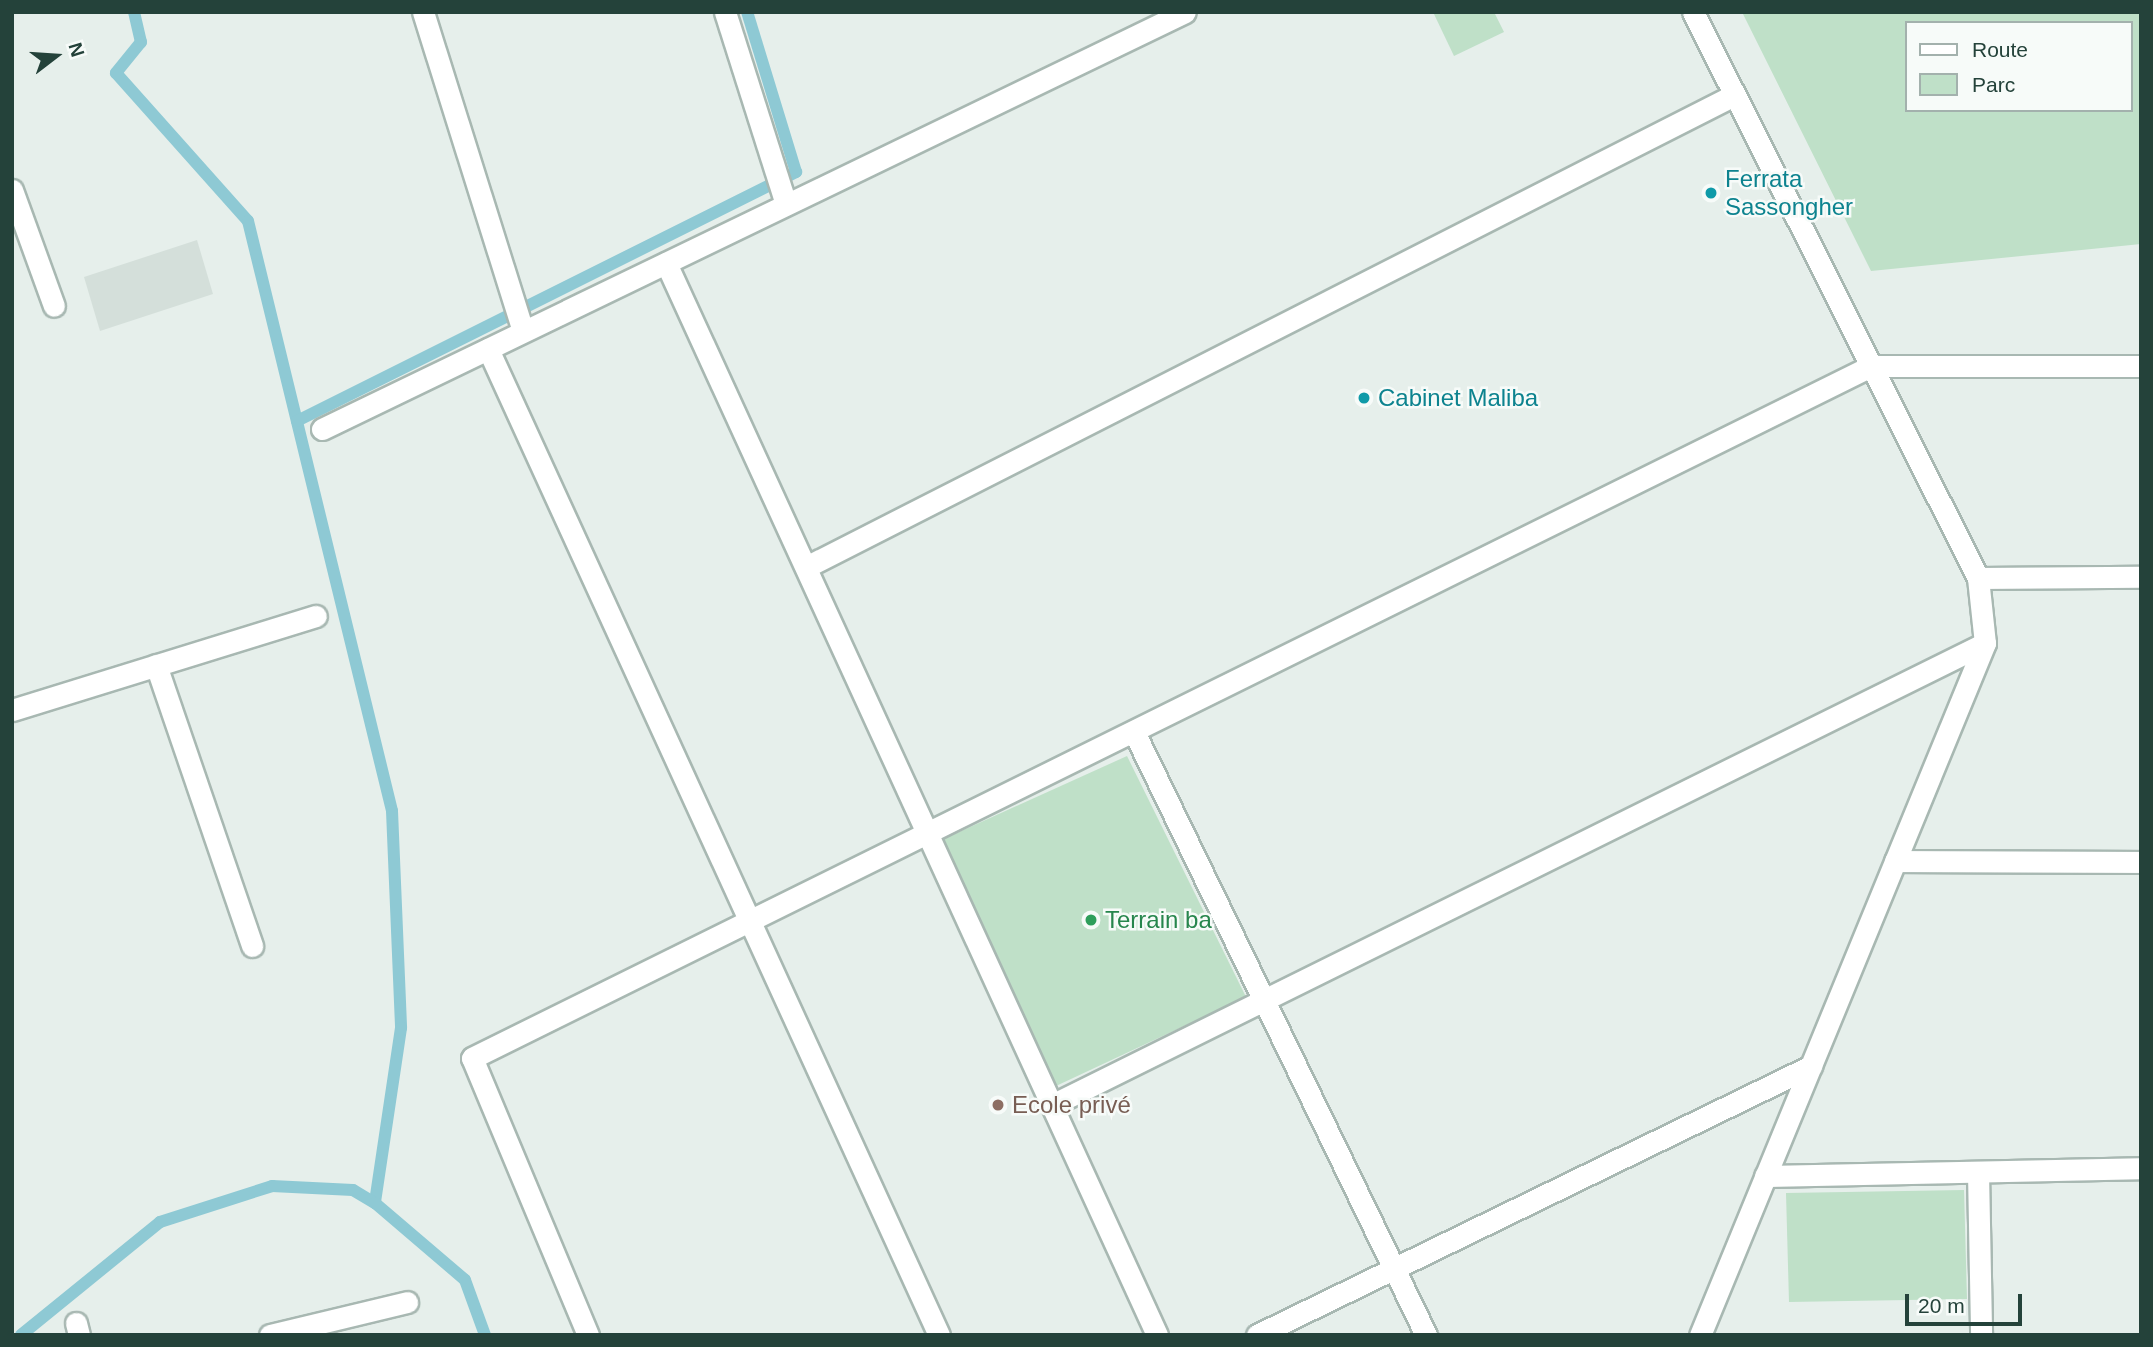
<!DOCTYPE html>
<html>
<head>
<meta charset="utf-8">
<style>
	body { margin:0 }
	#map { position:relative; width:2153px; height:1347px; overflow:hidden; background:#e6efeb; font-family:Helvetica,sans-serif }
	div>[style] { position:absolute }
	.built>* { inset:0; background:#d4dfda }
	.green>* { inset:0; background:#bfe0c8 }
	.stream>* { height:12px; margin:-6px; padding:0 6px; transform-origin:6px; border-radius:6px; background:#8ec9d4 }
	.roads { filter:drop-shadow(2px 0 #a8b8b2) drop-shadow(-2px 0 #a8b8b2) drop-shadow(0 2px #a8b8b2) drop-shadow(0 -2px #a8b8b2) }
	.street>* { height:21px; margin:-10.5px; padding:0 10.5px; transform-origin:10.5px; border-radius:10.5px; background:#fff }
	.dots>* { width:19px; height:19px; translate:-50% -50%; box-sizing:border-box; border:4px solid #f7fbf9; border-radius:50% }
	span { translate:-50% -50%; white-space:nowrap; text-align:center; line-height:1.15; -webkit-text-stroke:5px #f7fbf9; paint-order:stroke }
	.culture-label { font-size:24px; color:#0d838f }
	.left { translate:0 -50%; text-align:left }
	.leisure-label { font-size:24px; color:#27864d }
	.education-label { font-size:24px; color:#785e54 }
	.frame { position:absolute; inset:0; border:14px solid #24423a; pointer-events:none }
	.legend { position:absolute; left:1905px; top:21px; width:228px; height:91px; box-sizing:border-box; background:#f7fbf9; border:2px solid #a3b1ad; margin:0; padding:9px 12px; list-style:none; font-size:21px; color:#24423a }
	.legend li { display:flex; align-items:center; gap:14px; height:35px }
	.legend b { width:35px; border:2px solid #a3b1ad }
	.north { position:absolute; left:21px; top:21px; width:70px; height:70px; -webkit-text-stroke:5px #f7fbf9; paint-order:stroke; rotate:73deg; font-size:19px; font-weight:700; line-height:28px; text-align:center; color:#24423a }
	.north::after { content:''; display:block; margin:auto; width:24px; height:32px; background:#24423a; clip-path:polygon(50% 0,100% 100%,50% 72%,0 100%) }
	.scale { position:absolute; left:1905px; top:1294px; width:117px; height:32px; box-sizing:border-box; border:4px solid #24423a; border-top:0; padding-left:9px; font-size:21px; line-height:24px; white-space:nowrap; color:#24423a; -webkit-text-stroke:5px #f7fbf9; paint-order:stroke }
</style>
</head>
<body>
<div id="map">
	<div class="built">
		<div style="clip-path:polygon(197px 240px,213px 294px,100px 331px,84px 277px)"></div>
	</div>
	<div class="green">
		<div style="clip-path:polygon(1433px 12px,1494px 12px,1504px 32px,1454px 56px)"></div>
		<div style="clip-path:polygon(evenodd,1742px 12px,2141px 12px,2141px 244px,1871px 271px,1742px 12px,1906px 23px,2130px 23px,2130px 110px,1906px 110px,1906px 23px)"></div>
		<div style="clip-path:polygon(1127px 756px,1246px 997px,1056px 1086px,937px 842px)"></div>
		<div style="clip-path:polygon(1964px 1190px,1967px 1299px,1789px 1302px,1786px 1193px)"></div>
	</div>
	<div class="stream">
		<div style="left:134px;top:12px;width:31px;rotate:77deg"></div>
		<div style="left:141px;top:42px;width:40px;rotate:129deg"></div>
		<div style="left:116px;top:73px;width:198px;rotate:48.3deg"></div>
		<div style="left:248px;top:221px;width:607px;rotate:76.28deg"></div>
		<div style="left:392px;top:811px;width:217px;rotate:87.6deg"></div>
		<div style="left:401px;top:1028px;width:177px;rotate:98.5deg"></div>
		<div style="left:297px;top:421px;width:558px;rotate:-26.52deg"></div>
		<div style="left:796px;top:172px;width:167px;rotate:-107deg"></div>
		<div style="left:21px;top:1335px;width:179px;rotate:-39.1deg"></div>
		<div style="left:160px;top:1222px;width:118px;rotate:-17.8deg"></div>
		<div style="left:272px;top:1186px;width:81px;rotate:2.8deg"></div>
		<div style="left:353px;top:1190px;width:26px;rotate:31deg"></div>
		<div style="left:375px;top:1203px;width:118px;rotate:40.5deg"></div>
		<div style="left:465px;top:1280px;width:59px;rotate:70deg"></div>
	</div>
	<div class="roads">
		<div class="street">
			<div style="left:423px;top:12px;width:334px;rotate:72.6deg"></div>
			<div style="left:725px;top:12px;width:201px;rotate:72.4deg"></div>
			<div style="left:1693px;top:12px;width:634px;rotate:63.27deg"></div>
			<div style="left:1978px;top:578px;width:65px;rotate:83.9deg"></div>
			<div style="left:1985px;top:643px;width:748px;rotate:112.38deg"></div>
			<div style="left:12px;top:190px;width:123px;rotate:70.1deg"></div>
			<div style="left:666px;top:263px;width:1179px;rotate:65.39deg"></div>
			<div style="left:488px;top:349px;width:1084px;rotate:65.42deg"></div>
			<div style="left:322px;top:429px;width:958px;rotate:-25.79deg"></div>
			<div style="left:806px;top:567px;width:1041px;rotate:-26.96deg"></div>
			<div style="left:1978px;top:578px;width:163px;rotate:-0.4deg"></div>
			<div style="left:156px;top:665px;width:297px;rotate:71.1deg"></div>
			<div style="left:12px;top:710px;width:318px;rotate:-17.2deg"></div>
			<div style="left:1135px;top:734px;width:668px;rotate:64.16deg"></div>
			<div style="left:1895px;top:861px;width:246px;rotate:0.2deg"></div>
			<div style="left:1052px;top:1105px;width:1041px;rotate:-26.34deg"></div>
			<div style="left:1978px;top:1172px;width:163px;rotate:88.9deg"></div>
			<div style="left:1765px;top:1176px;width:376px;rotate:-1.2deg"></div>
			<div style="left:76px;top:1323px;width:12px;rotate:76deg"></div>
			<div style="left:270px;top:1335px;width:141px;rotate:-13.5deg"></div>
			<div style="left:588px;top:1335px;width:300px;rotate:-112.7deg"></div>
			<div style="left:472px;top:1058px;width:1561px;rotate:-26.32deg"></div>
			<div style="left:1871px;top:366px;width:270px"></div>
			<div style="left:1257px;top:1335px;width:616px;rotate:-25.9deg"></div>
		</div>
	</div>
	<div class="dots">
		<div style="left:1711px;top:193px;background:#0f9aa8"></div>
		<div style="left:1364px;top:398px;background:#0f9aa8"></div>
		<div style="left:1091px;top:920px;background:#2e9e5b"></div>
		<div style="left:998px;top:1105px;background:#8d6e63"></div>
	</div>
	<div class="culture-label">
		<span class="left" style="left:1725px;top:193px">Ferrata<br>Sassongher</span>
		<span class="left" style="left:1378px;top:398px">Cabinet Maliba</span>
	</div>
	<div class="leisure-label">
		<span class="left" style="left:1105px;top:920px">Terrain ba</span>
	</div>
	<div class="education-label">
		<span class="left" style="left:1012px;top:1105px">Ecole privé</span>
	</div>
	<div class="frame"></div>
	<ul class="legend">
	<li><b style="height:9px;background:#fff"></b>Route</li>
	<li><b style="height:19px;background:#bfe0c8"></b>Parc</li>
	</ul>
	<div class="north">N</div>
	<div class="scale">20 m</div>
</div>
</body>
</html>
